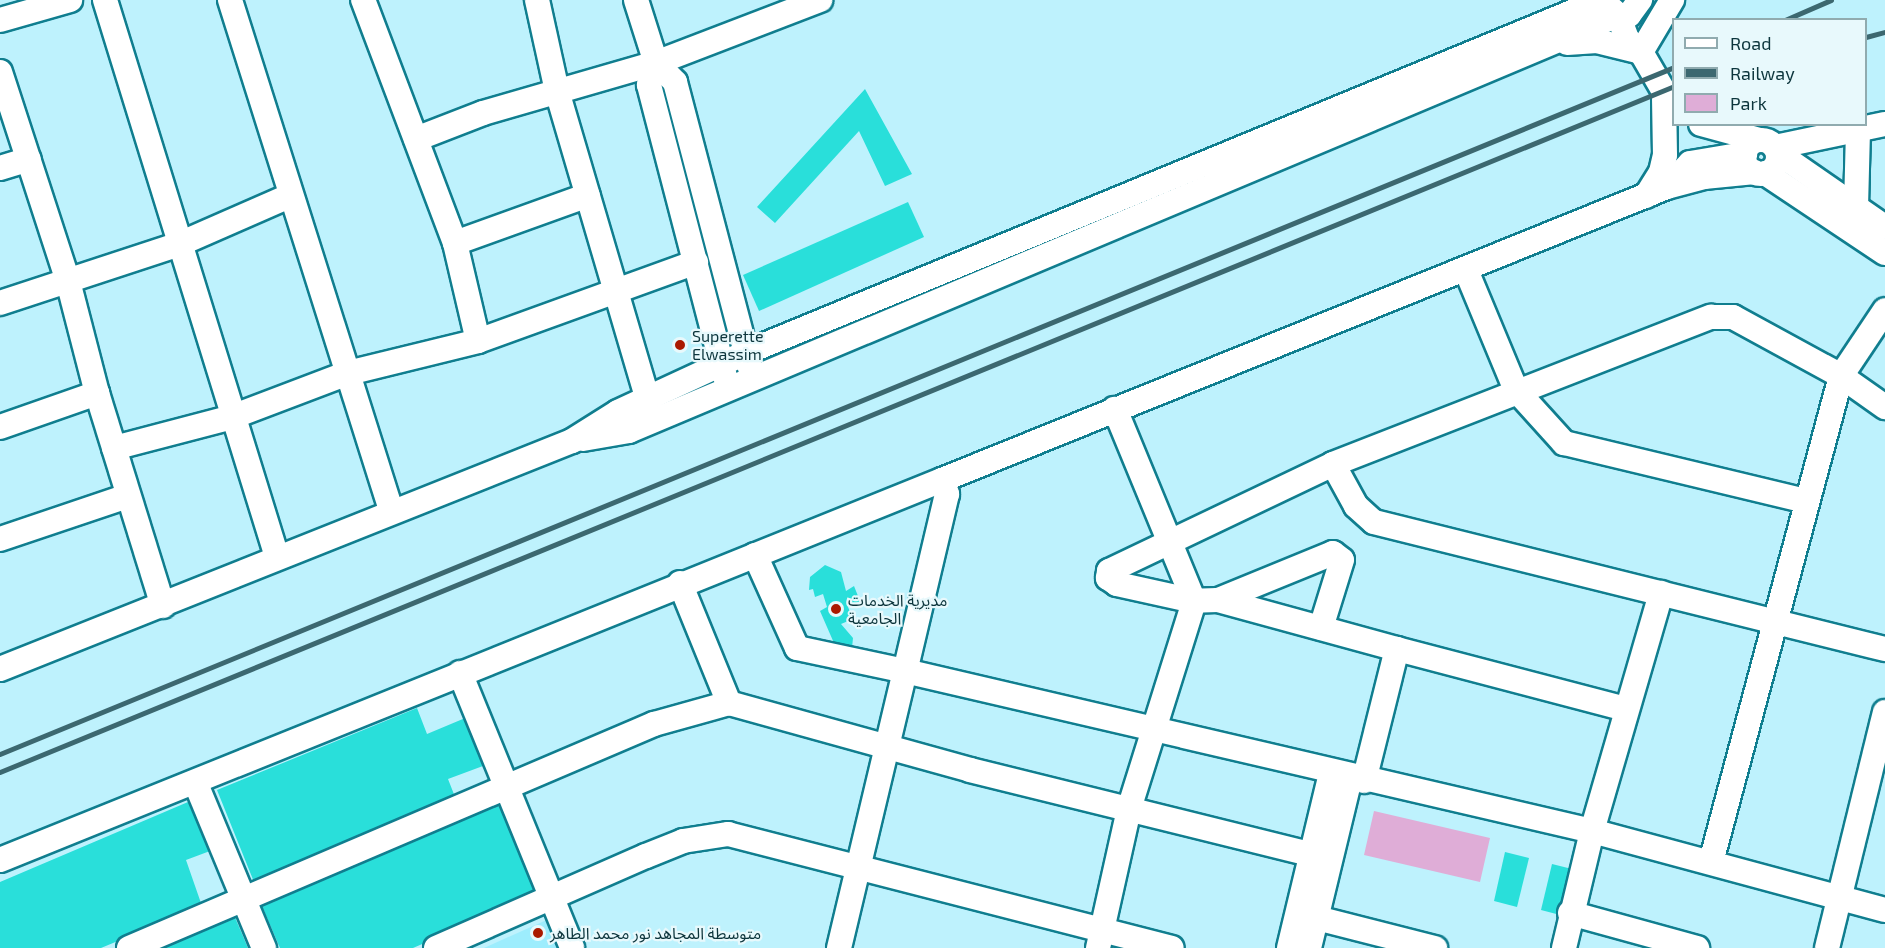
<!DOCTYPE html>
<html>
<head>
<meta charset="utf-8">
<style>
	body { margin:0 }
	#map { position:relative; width:1885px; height:948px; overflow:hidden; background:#bef2fd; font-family:"Exo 2","Noto Sans Arabic",sans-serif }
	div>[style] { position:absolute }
	.built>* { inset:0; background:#9dedfd }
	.green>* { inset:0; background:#dfadd7 }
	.building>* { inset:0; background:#29dfda }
	.roads { filter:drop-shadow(2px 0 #107e8f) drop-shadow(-2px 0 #107e8f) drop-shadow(0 2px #107e8f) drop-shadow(0 -2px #107e8f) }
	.minor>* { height:24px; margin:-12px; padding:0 12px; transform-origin:12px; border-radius:12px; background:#fff }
	.minor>.ring { margin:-12px; padding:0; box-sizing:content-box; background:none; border:24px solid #fff; border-radius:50% }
	.rail>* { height:4.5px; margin:-2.25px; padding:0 2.25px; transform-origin:2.25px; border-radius:2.25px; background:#3c6870 }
	.dots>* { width:16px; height:16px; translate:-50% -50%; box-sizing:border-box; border:3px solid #e8f9fc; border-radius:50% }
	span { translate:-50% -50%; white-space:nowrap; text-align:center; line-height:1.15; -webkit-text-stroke:4.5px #e8f9fc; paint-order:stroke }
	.poi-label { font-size:16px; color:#0c353c }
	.left { translate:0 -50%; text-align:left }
	.legend { position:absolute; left:1672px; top:18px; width:195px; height:108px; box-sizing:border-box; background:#e8f9fc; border:2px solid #90abaf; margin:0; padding:8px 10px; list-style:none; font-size:18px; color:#0c353c }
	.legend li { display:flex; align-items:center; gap:12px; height:30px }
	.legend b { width:30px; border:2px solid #90abaf }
</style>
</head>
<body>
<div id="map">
	<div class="built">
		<div style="clip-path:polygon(551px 918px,564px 948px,484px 948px)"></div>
	</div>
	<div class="green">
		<div style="clip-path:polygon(1374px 811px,1490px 838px,1480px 882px,1364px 855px)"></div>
	</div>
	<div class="building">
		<div style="clip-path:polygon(865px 89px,912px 174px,885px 186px,859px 131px,775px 223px,757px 207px)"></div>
		<div style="clip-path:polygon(908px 202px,924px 237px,759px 311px,743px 275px)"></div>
		<div style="clip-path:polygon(825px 565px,841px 572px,846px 591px,854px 586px,860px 601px,848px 607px,853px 619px,841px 624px,853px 638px,852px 648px,837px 650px,820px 611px,827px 607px,823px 594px,815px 597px,813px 589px,809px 590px,810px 577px)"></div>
		<div style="clip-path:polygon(417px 708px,427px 734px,470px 716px,491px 763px,448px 779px,457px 802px,256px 887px,217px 790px)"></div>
		<div style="clip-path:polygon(507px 801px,545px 891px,413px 948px,280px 948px,261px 904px)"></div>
		<div style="clip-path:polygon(188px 802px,194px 804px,210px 851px,186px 860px,202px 906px,101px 948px,0 948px,0 882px)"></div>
		<div style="clip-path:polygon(1505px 852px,1529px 858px,1517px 907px,1494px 901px)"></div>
		<div style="clip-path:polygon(1552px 864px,1576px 870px,1564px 916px,1541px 910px)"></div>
		<div style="clip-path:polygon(234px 915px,248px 948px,150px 948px)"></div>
	</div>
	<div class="roads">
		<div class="minor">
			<div style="left:105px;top:0;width:583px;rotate:72.84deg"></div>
			<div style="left:230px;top:0;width:535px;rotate:72.48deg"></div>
			<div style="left:537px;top:0;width:93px;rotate:77.6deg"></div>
			<div style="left:557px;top:91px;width:319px;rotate:73.6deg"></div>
			<div style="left:636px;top:0;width:66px;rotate:72.4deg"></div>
			<div style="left:656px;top:63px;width:27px;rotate:45deg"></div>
			<div style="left:675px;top:82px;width:295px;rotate:75.3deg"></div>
			<div style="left:1607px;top:5px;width:15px;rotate:42deg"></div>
			<div style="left:1618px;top:15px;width:11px"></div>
			<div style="left:1629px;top:15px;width:19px;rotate:-54deg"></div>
			<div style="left:0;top:20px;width:73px;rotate:-15.9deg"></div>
			<div style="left:1567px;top:43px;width:30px;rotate:-4deg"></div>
			<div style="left:1597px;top:41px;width:45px;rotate:14deg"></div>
			<div style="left:1641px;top:52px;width:61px;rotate:-59.2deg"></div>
			<div style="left:656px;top:63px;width:23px;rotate:108deg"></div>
			<div style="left:649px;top:85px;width:301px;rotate:75.4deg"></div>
			<div style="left:0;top:72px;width:220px;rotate:72deg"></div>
			<div style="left:68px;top:281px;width:116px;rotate:75.5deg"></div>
			<div style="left:97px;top:393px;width:223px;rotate:72.8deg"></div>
			<div style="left:1701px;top:124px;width:61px;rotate:15.2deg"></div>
			<div style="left:416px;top:139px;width:72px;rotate:-21.2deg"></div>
			<div style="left:483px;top:113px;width:180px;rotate:-16.1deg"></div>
			<div style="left:656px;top:63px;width:176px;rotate:-21deg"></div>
			<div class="ring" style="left:1744px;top:140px;width:10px;height:10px"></div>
			<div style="left:1775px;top:147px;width:112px;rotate:-11.8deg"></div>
			<div style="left:1778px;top:153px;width:130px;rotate:34.7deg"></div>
			<div style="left:0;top:168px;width:30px;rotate:-17deg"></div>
			<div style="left:1765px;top:173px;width:144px;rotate:33.7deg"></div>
			<div style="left:1667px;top:187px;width:33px;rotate:-46deg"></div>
			<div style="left:1690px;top:163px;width:56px;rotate:-9.3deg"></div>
			<div style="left:1646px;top:196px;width:28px;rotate:-58deg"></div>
			<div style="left:1661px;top:172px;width:17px;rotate:-77deg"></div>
			<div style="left:1665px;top:155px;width:56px;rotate:-91deg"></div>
			<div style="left:1856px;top:207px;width:77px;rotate:-88.5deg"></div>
			<div style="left:455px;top:243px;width:141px;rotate:-19.8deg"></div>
			<div style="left:1466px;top:270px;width:130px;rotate:67.4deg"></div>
			<div style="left:1516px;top:390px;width:72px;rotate:47.8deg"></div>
			<div style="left:1564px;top:443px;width:248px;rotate:13.5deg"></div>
			<div style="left:0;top:303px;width:192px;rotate:-18.2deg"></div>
			<div style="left:182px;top:243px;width:117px;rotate:-23.7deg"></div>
			<div style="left:478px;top:341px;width:232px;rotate:-19.9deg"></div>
			<div style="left:0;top:427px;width:103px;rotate:-19.3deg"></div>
			<div style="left:583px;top:439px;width:47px;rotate:-9.9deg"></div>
			<div style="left:629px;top:431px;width:1073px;rotate:-22.81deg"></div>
			<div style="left:1618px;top:15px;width:26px;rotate:69deg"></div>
			<div style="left:1627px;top:39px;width:19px;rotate:43deg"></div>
			<div style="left:1641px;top:52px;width:66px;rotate:59.9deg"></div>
			<div style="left:114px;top:448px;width:122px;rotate:-14.7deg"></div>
			<div style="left:232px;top:417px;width:124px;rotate:-20.8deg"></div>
			<div style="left:348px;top:373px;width:134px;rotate:-13.8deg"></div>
			<div style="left:478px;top:341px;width:101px;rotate:-103.2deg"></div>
			<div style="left:455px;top:243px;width:260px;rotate:-110.7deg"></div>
			<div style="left:1333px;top:464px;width:48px;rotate:61.3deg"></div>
			<div style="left:1356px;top:506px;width:24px;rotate:42deg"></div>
			<div style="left:1374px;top:522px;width:527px;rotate:13.96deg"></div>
			<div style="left:942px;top:480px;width:782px;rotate:-22.01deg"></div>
			<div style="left:1667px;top:187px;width:38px;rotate:-15deg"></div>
			<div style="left:1704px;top:177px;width:51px;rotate:-5.6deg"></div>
			<div style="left:0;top:539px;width:135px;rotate:-18.6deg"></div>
			<div style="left:755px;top:555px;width:102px;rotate:65.7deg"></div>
			<div style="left:797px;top:648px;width:110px;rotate:12deg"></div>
			<div style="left:905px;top:671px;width:285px;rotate:103.4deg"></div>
			<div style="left:680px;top:583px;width:130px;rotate:67.8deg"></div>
			<div style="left:1218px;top:600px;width:124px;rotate:-22.2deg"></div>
			<div style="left:1333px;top:553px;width:11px;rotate:38deg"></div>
			<div style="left:1342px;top:560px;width:71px;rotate:107.2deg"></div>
			<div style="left:1397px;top:649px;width:237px;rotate:14.7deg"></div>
			<div style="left:0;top:669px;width:616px;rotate:-21.73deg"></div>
			<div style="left:572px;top:441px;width:54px;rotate:-32.2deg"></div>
			<div style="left:618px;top:412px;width:140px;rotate:-24.9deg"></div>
			<div style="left:745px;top:353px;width:926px;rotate:-22.41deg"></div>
			<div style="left:460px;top:673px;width:297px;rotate:67.8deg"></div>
			<div style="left:1364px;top:781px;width:136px;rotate:-76deg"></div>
			<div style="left:1397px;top:649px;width:186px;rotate:-164.7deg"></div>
			<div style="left:1218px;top:600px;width:24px;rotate:178deg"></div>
			<div style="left:1194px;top:601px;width:79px;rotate:-167.6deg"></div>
			<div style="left:1117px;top:584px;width:11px;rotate:-146deg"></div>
			<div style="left:1108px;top:578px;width:7px;rotate:-82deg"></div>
			<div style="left:1109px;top:571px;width:248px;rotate:-25.5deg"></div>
			<div style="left:1333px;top:464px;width:406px;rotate:-21.3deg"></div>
			<div style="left:1711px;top:317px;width:22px"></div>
			<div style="left:1733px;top:317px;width:123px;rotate:28.6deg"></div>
			<div style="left:1841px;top:376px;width:54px;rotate:35.2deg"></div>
			<div style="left:196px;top:784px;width:178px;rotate:67.5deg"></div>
			<div style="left:0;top:860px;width:1016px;rotate:-21.97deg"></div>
			<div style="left:942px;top:480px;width:15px;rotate:70deg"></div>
			<div style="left:947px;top:494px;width:182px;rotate:103.3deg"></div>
			<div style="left:905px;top:671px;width:705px;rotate:13.11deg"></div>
			<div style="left:1592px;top:831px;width:303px;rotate:15.1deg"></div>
			<div style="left:1711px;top:862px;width:503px;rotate:-75.02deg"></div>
			<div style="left:1841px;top:376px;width:79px;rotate:-56.3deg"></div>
			<div style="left:1570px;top:913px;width:132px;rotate:15.4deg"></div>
			<div style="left:1317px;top:918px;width:122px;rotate:14.3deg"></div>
			<div style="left:129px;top:948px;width:571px;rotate:-23.11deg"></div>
			<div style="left:654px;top:724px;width:78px;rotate:-15.6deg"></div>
			<div style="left:729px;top:703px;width:250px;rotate:15.5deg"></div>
			<div style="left:970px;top:770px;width:370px;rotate:13.9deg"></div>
			<div style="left:436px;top:948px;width:229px;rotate:-23.7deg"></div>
			<div style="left:646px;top:856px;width:40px;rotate:-22deg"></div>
			<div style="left:683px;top:841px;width:46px;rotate:-8.8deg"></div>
			<div style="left:728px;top:834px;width:458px;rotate:14.4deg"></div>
			<div style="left:1098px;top:948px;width:142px;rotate:-77.4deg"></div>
			<div style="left:1129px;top:809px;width:218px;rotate:-72.6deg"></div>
			<div style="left:1194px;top:601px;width:208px;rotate:-112.4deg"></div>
			<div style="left:1289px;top:948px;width:180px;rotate:-76.5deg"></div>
			<div style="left:1309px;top:948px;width:175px;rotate:-76.4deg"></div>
			<div style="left:1564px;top:948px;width:120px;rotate:-76.5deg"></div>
			<div style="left:1592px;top:831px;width:248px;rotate:-73.8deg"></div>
			<div style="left:1827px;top:948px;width:243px;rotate:-76.2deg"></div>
		</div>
	</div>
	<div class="rail">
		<div style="left:1785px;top:20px;width:50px;rotate:-23.5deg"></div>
		<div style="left:1866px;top:37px;width:20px;rotate:-15deg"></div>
		<div style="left:0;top:754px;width:1809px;rotate:-22.31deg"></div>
		<div style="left:0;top:772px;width:1809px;rotate:-22.28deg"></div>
	</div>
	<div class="dots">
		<div style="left:680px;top:345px;background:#aa1a00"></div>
		<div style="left:836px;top:609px;background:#aa1a00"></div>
		<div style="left:538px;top:933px;background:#aa1a00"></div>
	</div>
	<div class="poi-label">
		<span class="left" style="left:692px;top:345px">Superette<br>Elwassim</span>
		<span class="left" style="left:848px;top:609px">مديرية الخدمات<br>الجامعية</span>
		<span class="left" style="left:550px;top:933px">متوسطة المجاهد نور محمد الطاهر</span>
	</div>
	<ul class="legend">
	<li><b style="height:8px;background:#fff"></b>Road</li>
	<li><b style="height:8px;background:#3c6870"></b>Railway</li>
	<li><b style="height:16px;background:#dfadd7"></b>Park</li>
	</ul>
</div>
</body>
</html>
